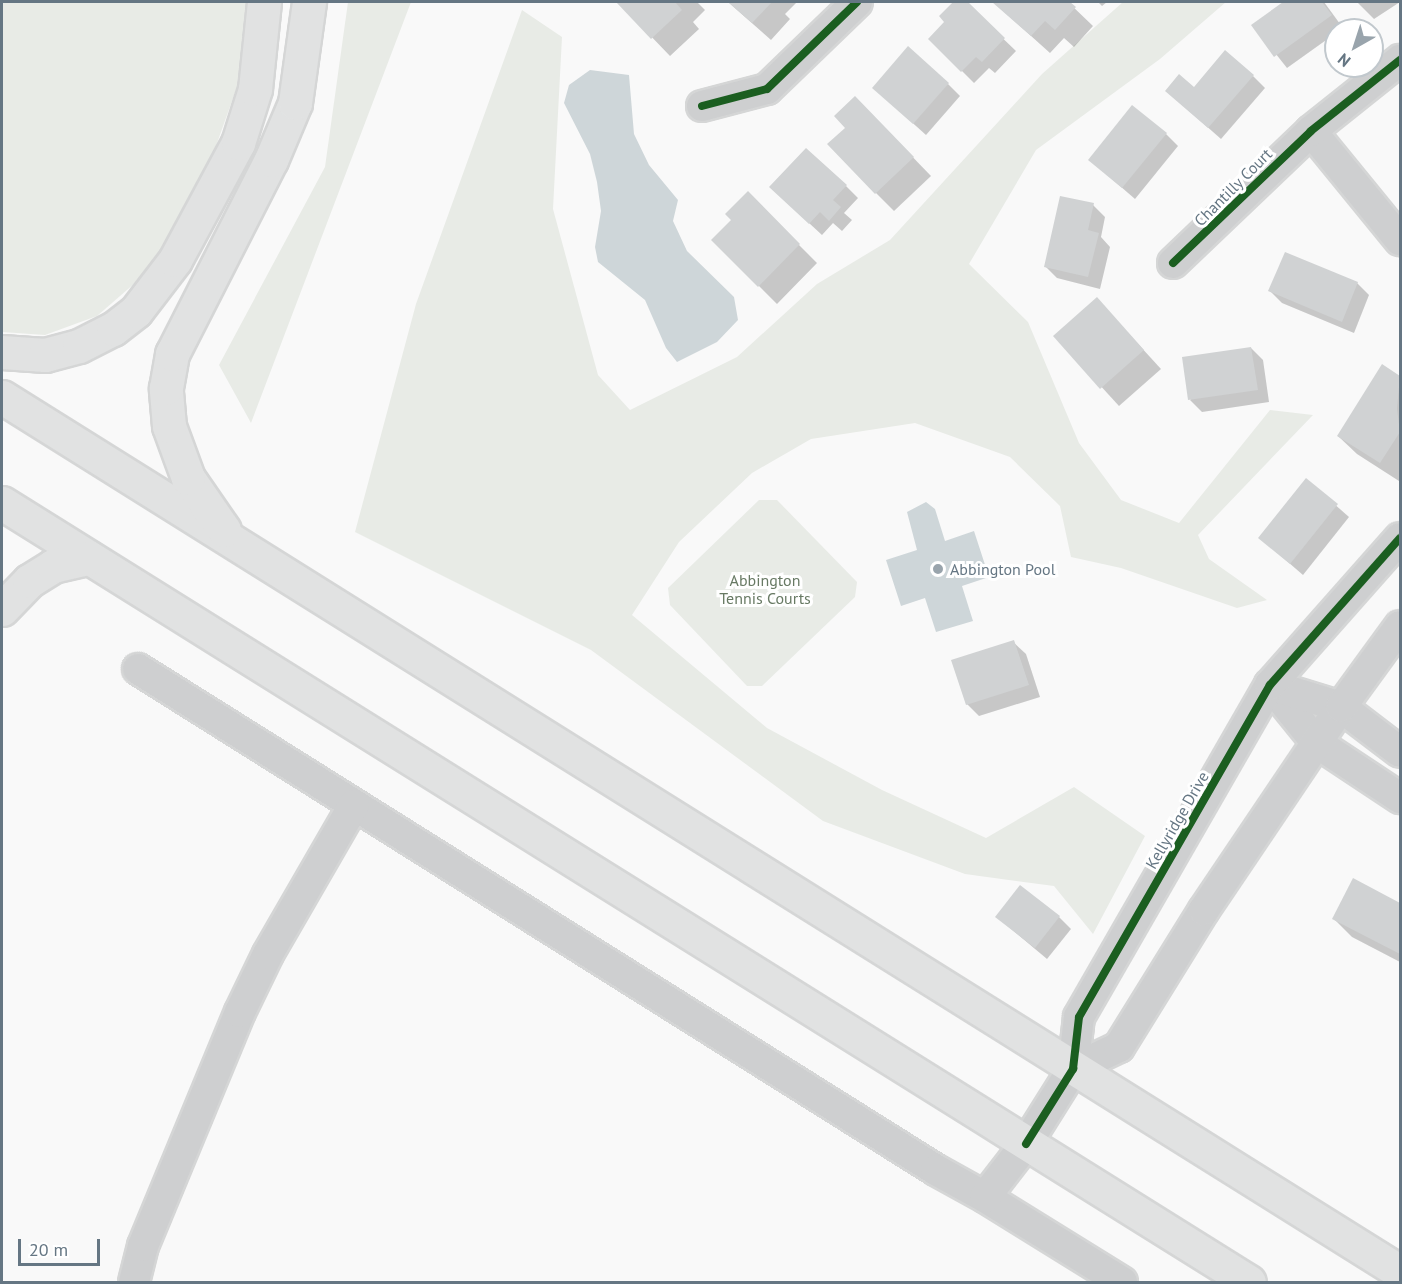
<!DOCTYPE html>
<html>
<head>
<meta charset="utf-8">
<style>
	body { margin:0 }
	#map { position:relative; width:1402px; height:1284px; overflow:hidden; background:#f9f9f9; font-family:"PT Sans",sans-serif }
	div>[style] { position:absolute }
	.green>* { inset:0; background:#e8ebe6 }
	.water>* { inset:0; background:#ced6d9 }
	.shadow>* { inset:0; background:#0003 }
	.building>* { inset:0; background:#d0d2d3 }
	.roads { filter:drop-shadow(2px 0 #d5d6d6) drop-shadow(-2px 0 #d5d6d6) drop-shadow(0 2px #d5d6d6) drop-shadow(0 -2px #d5d6d6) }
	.minor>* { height:30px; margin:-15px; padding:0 15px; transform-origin:15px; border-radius:15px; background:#cecfd0 }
	.highway>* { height:33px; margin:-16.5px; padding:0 16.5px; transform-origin:16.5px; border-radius:16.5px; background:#e1e2e2 }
	.cycleway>* { height:8px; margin:-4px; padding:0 4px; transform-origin:4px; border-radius:4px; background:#1b5e20 }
	.dots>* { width:16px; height:16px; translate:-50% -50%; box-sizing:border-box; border:3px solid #fff; border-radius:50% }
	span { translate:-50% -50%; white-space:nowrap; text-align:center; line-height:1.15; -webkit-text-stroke:6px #fff; paint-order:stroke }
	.street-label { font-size:16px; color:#657683 }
	.poi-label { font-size:16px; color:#657683 }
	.left { translate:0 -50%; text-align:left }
	.park-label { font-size:16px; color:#687a64 }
	.frame { position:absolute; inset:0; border:3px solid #657683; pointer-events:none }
	.north { position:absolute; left:1324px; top:18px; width:60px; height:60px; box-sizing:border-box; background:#fff; border:2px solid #c1c8cd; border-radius:50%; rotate:219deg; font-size:16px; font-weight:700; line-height:24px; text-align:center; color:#657683 }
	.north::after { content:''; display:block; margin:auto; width:21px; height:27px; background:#99a4ac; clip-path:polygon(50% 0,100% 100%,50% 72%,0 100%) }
	.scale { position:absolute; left:18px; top:1239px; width:82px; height:27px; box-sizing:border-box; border:3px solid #657683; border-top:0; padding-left:8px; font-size:18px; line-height:21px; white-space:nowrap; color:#657683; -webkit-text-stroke:4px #fff; paint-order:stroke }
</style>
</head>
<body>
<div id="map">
	<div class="green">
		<div style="clip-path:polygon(2px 2px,247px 2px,237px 87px,206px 174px,150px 270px,97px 316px,45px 335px,2px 332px)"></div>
		<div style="clip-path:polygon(348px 2px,411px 2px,251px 423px,219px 365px,325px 167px)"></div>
		<div style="clip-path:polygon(1123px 2px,1226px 2px,1160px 59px,1036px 150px,969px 264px,1028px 322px,1079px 443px,1121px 500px,1179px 523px,1270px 410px,1313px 415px,1198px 535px,1209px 559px,1267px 600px,1237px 608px,1121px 568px,1071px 557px,1060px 506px,1010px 457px,915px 423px,811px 439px,752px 473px,679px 542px,632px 615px,767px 728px,882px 790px,986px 838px,1074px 787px,1145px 836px,1093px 934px,1054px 886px,965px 874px,823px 821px,591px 650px,355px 532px,416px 304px,522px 10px,562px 37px,553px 209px,598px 375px,630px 410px,737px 357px,817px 284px,890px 240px,1042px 74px)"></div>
		<div style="clip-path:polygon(759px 500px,777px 500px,857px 582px,855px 597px,762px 686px,747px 686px,670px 605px,668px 588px)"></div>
	</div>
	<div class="water">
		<div style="clip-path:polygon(590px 70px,629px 75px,634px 134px,649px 165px,678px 200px,673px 221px,687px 251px,734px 297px,738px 320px,717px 342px,677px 362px,666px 348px,645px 300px,598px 262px,595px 247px,601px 211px,597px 182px,590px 154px,564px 103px,569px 85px)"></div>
		<div style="clip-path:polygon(926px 502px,935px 509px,945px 541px,974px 531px,989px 577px,962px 586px,973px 621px,936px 632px,925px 598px,901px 606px,886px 560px,917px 550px,907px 512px)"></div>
	</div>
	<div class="shadow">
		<div style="clip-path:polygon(618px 2px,697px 2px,705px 10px,693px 22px,699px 29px,670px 56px)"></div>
		<div style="clip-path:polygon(728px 2px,797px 2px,785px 14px,790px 19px,771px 40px)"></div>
		<div style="clip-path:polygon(955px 2px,965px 2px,1016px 51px,995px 73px,989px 68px,974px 83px,930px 39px,946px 22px,941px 16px)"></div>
		<div style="clip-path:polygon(993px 2px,1068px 2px,1093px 26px,1074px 47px,1064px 38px,1050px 53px)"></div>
		<div style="clip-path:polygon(1098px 2px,1107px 2px,1102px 6px)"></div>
		<div style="clip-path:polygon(1286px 2px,1324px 2px,1343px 28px,1287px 68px,1253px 25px)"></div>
		<div style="clip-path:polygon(1357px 2px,1400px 2px,1374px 19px)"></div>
		<div style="clip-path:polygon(1253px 76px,1265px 88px,1221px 139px,1179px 102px,1194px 89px)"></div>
		<div style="clip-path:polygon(948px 84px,960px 96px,926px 135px,886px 99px)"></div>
		<div style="clip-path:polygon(873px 116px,931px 176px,894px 211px,876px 193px)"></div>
		<div style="clip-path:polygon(1166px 134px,1178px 146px,1135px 199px,1090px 160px)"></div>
		<div style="clip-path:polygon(846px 186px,858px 198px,844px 213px,852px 220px,842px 231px,833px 223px,822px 235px,783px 199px)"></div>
		<div style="clip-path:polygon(748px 194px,817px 263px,777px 304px,713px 240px,733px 220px)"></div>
		<div style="clip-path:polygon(1093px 205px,1105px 217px,1101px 237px,1110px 247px,1100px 289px,1057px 278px,1045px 266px)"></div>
		<div style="clip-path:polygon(1357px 283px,1369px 295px,1354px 333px,1282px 303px,1270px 291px)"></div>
		<div style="clip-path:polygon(1097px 299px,1161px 369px,1119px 406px,1055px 336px)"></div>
		<div style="clip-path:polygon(1251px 348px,1263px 360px,1269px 402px,1202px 412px,1190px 400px)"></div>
		<div style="clip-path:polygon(1382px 366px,1400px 378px,1399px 481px,1357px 454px,1338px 436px)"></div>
		<div style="clip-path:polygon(1307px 480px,1349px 517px,1303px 575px,1260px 538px)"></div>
		<div style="clip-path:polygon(1013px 642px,1026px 654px,1040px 697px,979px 716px,967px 704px)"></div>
		<div style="clip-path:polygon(1353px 880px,1400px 904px,1400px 962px,1352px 937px,1334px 919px)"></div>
		<div style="clip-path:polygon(997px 917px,1059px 917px,1071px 929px,1047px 959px)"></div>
	</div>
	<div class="building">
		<div style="clip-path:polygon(616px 2px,675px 2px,682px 10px,651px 39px)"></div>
		<div style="clip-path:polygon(728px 2px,772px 2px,752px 23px)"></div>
		<div style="clip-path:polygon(953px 2px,968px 2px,1005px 38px,982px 62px,976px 57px,961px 72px,928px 39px,944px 22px,939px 16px)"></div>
		<div style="clip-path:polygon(992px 2px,1070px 2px,1076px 7px,1055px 30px,1045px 21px,1031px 36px)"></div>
		<div style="clip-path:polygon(1283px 2px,1322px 2px,1332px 15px,1274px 57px,1251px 25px)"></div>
		<div style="clip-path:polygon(908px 46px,949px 83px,913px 124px,872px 88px)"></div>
		<div style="clip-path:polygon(1225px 50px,1254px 75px,1208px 128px,1165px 91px,1179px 74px,1194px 87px)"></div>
		<div style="clip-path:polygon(855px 96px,914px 157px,875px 194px,827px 144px,845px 128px,834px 116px)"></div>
		<div style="clip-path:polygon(1132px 105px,1167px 133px,1122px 188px,1088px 160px)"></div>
		<div style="clip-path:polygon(806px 148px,847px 185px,833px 200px,841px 207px,829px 221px,820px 212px,809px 224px,769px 187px)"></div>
		<div style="clip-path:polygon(748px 191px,800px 244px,758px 287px,711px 240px,731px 220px,725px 214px)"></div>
		<div style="clip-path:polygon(1060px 196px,1094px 203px,1088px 230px,1099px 233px,1088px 277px,1044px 267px)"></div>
		<div style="clip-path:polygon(1285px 252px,1358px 282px,1342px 322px,1268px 291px)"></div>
		<div style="clip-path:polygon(1097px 297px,1144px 350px,1100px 389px,1053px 336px)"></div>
		<div style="clip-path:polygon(1251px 347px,1258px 390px,1188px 400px,1182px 357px)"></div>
		<div style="clip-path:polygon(1382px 364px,1400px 376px,1397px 409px,1400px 432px,1380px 463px,1337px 436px)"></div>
		<div style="clip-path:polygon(1306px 478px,1338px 504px,1290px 564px,1258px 538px)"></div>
		<div style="clip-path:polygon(1014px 640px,1029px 685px,966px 705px,951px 660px)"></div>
		<div style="clip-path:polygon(1353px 878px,1400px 903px,1400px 954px,1332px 919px)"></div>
		<div style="clip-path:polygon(1020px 885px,1060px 916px,1035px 948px,995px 917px)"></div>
	</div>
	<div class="roads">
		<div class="minor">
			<div style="left:702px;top:106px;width:67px;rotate:-14.7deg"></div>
			<div style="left:767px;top:89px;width:125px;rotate:-44deg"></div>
			<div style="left:1311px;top:131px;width:141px;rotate:50.8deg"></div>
			<div style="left:1173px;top:263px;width:191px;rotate:-43.7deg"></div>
			<div style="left:1311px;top:131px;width:114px;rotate:-38.6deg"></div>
			<div style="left:138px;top:669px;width:942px;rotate:32.12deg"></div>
			<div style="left:936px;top:1170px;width:56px;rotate:28.9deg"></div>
			<div style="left:1270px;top:685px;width:75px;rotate:51deg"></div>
			<div style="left:1317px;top:743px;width:100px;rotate:33.5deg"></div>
			<div style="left:1270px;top:685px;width:74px;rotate:17.2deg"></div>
			<div style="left:1341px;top:707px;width:74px;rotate:37.3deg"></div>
			<div style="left:1073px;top:1069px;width:51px;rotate:-25.6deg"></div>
			<div style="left:1119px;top:1047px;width:161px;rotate:-58.2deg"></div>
			<div style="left:1204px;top:910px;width:245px;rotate:-56deg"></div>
			<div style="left:1341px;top:707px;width:100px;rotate:-53.9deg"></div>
			<div style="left:134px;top:1282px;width:37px;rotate:-76deg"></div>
			<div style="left:143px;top:1246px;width:253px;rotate:-67.5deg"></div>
			<div style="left:240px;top:1012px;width:64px;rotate:-64.2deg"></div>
			<div style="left:268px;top:954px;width:172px;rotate:-60deg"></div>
			<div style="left:1122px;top:1282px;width:161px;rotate:-148.2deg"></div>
			<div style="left:985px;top:1197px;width:67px;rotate:-52.3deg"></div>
			<div style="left:1026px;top:1144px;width:89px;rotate:-57.9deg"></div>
			<div style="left:1073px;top:1069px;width:52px;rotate:-83.4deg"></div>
			<div style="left:1079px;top:1017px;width:383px;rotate:-60.1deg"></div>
			<div style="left:1270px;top:685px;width:196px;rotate:-48.5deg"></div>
		</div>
		<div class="highway">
			<div style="left:2px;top:352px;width:43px;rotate:4deg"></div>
			<div style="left:45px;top:355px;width:35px;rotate:-15deg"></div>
			<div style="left:79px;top:346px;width:38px;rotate:-27deg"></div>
			<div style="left:113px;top:329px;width:29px;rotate:-38deg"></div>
			<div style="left:136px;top:311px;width:64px;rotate:-52.6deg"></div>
			<div style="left:175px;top:260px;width:133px;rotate:-61.7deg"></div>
			<div style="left:238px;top:143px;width:57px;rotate:-72.5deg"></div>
			<div style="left:255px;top:89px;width:87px;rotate:-84.1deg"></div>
			<div style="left:2px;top:397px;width:1649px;rotate:32.04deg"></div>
			<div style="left:2px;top:503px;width:1470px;rotate:31.99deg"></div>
			<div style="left:224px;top:530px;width:63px;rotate:-124.7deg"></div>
			<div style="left:188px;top:478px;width:55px;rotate:-110.1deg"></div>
			<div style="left:169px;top:426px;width:38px;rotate:-95deg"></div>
			<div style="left:166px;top:388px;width:35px;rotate:-80deg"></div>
			<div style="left:172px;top:354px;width:218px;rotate:-63deg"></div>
			<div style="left:271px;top:160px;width:62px;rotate:-67.2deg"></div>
			<div style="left:295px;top:103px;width:102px;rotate:-82.1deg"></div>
			<div style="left:2px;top:609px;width:39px;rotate:-46deg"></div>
			<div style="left:29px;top:581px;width:28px;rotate:-32deg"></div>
			<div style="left:53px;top:566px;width:37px;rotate:-13deg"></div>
		</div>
	</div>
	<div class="cycleway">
		<div style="left:702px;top:106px;width:67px;rotate:-14.7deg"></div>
		<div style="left:767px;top:89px;width:125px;rotate:-44deg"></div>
		<div style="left:1173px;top:263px;width:191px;rotate:-43.7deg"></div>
		<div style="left:1311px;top:131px;width:114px;rotate:-38.6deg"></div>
		<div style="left:1026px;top:1144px;width:89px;rotate:-57.9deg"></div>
		<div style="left:1073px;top:1069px;width:52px;rotate:-83.4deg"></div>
		<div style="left:1079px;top:1017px;width:383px;rotate:-60.1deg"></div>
		<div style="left:1270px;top:685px;width:196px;rotate:-48.5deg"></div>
	</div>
	<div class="dots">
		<div style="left:938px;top:569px;background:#99a4ac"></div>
	</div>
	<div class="street-label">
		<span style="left:1233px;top:187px;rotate:-45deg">Chantilly Court</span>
		<span style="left:1177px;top:820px;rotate:-60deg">Kellyridge Drive</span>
	</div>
	<div class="poi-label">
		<span class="left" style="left:950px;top:569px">Abbington Pool</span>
	</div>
	<div class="park-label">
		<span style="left:765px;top:589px">Abbington<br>Tennis Courts</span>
	</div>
	<div class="frame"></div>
	<div class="north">N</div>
	<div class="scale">20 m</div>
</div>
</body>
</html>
